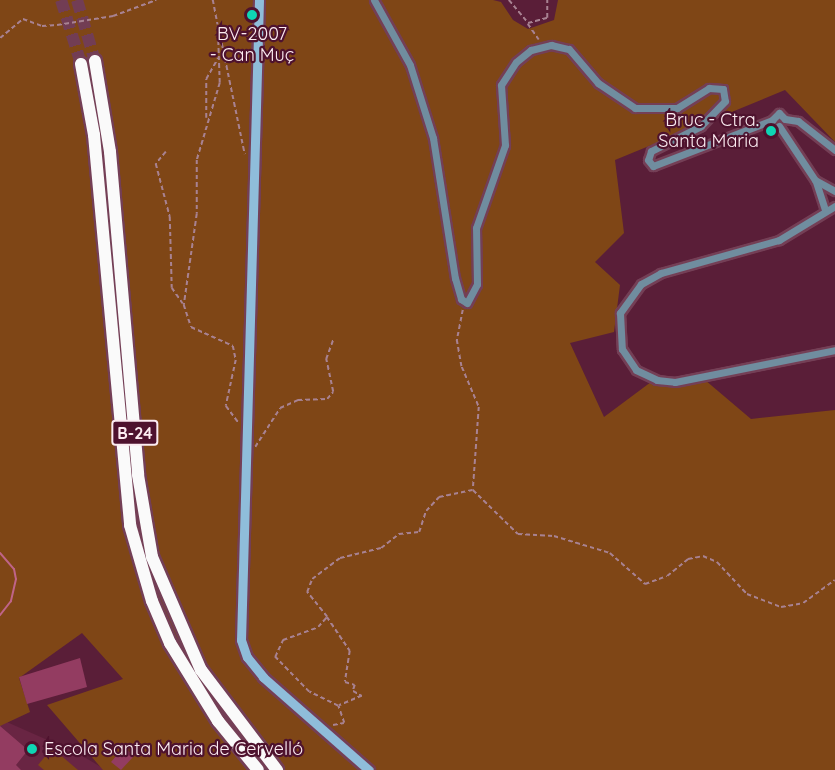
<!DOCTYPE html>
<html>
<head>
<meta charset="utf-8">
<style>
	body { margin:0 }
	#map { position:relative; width:835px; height:770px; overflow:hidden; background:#5a1e38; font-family:Quicksand,sans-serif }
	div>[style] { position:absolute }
	.built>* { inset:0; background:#692543 }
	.green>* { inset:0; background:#7f4616 }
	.stream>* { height:2px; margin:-1px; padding:0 1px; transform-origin:1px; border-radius:1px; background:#bf6488 }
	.building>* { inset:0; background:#933c61 }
	.highway-tunnel>* { height:12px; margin-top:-6px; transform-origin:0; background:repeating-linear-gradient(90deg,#723d54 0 12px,transparent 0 18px) }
	.path>* { height:1.5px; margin-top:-0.75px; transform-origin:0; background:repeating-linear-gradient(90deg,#a88292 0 4.5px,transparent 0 7.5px) }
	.roads { filter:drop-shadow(2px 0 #743f56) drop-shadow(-2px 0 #743f56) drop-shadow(0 2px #743f56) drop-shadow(0 -2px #743f56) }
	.street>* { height:7px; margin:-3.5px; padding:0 3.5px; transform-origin:3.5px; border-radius:3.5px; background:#708d9f }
	.secondary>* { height:9px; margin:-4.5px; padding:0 4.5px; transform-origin:4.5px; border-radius:4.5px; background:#8fbdda }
	.highway>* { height:12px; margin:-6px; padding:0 6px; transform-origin:6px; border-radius:6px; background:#fafafa }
	.dots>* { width:16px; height:16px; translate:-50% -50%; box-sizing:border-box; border:3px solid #4e122e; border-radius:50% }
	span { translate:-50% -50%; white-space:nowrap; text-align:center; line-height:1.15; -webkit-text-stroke:4.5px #4e122e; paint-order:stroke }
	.shield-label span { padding:2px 4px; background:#4e122e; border:2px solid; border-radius:4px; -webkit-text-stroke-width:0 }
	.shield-label { font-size:16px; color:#fcecf1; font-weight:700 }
	.poi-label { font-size:18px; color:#fcecf1 }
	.right { translate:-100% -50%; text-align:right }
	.left { translate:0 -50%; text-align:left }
</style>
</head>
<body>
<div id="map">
	<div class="built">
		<div style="clip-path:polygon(0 719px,79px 754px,106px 770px,0 770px)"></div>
	</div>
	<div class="green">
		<div style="clip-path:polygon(0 0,493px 0,501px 2px,513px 20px,528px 29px,554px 20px,558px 0,835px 0,835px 142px,785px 90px,615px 160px,624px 233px,595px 262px,620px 285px,614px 332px,570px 343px,604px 417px,651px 382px,663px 386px,705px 380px,751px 419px,835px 410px,835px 770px,103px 770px,47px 705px,123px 679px,82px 633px,19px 678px,30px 712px,0 726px)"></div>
		<div style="clip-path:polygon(52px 748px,78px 770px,44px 770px,38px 765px)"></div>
	</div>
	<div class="stream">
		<div style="left:0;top:553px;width:21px;rotate:49deg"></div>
		<div style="left:14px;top:569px;width:10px;rotate:79deg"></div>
		<div style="left:16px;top:579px;width:23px;rotate:103deg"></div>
		<div style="left:11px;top:601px;width:18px;rotate:128deg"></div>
	</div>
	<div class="building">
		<div style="clip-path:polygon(80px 658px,87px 687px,27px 704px,19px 677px)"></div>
		<div style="clip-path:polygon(0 726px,28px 750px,16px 765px,21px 770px,0 770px)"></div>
		<div style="clip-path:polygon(124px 747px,134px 756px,121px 770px,111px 762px)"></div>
	</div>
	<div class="highway-tunnel">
		<div style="left:61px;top:0;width:67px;rotate:72.6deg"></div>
		<div style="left:77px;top:0;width:64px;rotate:73.6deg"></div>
	</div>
	<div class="path">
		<div style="left:213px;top:0;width:25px;rotate:79deg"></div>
		<div style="left:509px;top:0;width:30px;rotate:50deg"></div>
		<div style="left:528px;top:23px;width:20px;rotate:-15deg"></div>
		<div style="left:547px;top:18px;width:18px;rotate:-90deg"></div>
		<div style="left:528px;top:24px;width:19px;rotate:55deg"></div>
		<div style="left:218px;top:26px;width:57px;rotate:88deg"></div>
		<div style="left:220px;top:83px;width:80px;rotate:106.6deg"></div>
		<div style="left:197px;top:160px;width:54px;rotate:90deg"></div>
		<div style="left:197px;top:214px;width:92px;rotate:98.1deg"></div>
		<div style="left:184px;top:305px;width:23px;rotate:72deg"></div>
		<div style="left:191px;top:327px;width:46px;rotate:24.3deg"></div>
		<div style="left:233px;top:346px;width:14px;rotate:78deg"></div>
		<div style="left:236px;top:360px;width:47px;rotate:102.3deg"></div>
		<div style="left:226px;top:406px;width:20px;rotate:53deg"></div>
		<div style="left:219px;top:29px;width:128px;rotate:78.3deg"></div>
		<div style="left:0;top:38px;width:30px;rotate:-40deg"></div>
		<div style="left:23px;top:19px;width:20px;rotate:20deg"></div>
		<div style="left:42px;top:26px;width:15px;rotate:-4deg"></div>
		<div style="left:57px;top:25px;width:57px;rotate:-9.1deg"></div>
		<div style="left:113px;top:16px;width:46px;rotate:-20.4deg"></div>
		<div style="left:206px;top:118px;width:39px;rotate:-90deg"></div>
		<div style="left:206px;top:79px;width:24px;rotate:-60deg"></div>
		<div style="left:166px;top:152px;width:16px;rotate:130deg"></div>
		<div style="left:156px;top:164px;width:55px;rotate:75.2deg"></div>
		<div style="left:170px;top:217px;width:71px;rotate:88.4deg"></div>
		<div style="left:172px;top:288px;width:19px;rotate:55deg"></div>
		<div style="left:463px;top:310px;width:31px;rotate:101deg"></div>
		<div style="left:457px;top:340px;width:27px;rotate:80deg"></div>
		<div style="left:462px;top:367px;width:43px;rotate:67deg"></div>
		<div style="left:479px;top:407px;width:83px;rotate:94.1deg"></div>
		<div style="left:473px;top:490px;width:63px;rotate:44.4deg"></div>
		<div style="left:518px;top:534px;width:36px;rotate:3deg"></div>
		<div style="left:554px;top:536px;width:59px;rotate:16.9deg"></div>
		<div style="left:610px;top:553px;width:47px;rotate:41.5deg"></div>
		<div style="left:645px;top:584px;width:23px;rotate:-20deg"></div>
		<div style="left:667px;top:576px;width:27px;rotate:-39deg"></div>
		<div style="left:688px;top:559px;width:15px;rotate:-11deg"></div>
		<div style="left:703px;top:556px;width:15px;rotate:23deg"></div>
		<div style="left:717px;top:562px;width:44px;rotate:46.8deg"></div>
		<div style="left:747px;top:594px;width:36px;rotate:21deg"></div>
		<div style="left:781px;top:607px;width:22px;rotate:-10deg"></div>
		<div style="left:803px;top:603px;width:39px;rotate:-36deg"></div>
		<div style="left:255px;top:447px;width:46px;rotate:-57.3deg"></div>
		<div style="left:280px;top:408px;width:20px;rotate:-24deg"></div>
		<div style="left:298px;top:400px;width:29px;rotate:-2deg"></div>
		<div style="left:327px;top:399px;width:9px;rotate:-49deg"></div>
		<div style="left:333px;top:392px;width:34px;rotate:-102deg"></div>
		<div style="left:326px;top:359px;width:20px;rotate:-70deg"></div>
		<div style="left:327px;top:617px;width:41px;rotate:55.9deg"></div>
		<div style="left:350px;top:651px;width:31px;rotate:99deg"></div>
		<div style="left:345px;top:682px;width:10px;rotate:17deg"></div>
		<div style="left:355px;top:685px;width:6px;rotate:108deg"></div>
		<div style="left:353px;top:691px;width:10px;rotate:29deg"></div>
		<div style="left:362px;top:696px;width:25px;rotate:157deg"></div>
		<div style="left:333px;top:725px;width:11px;rotate:-10deg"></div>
		<div style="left:344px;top:723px;width:18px;rotate:-109deg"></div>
		<div style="left:338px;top:706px;width:32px;rotate:-154deg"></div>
		<div style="left:309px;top:692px;width:49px;rotate:-134.2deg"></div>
		<div style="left:275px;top:657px;width:19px;rotate:-65deg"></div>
		<div style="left:283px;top:640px;width:37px;rotate:-20deg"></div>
		<div style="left:318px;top:627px;width:13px;rotate:-48deg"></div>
		<div style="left:327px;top:617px;width:32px;rotate:-129deg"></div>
		<div style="left:307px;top:592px;width:14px;rotate:-69deg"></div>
		<div style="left:312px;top:579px;width:35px;rotate:-37deg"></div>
		<div style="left:340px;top:558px;width:42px;rotate:-13.7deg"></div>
		<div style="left:381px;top:548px;width:23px;rotate:-38deg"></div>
		<div style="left:399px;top:534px;width:20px;rotate:-6deg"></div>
		<div style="left:419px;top:532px;width:22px;rotate:-72deg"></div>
		<div style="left:426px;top:511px;width:19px;rotate:-47deg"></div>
		<div style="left:439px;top:497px;width:34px;rotate:-12deg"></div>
	</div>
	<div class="roads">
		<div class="street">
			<div style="left:374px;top:0;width:74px;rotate:61deg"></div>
			<div style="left:410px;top:65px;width:77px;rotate:72.5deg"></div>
			<div style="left:433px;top:138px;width:142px;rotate:81.1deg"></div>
			<div style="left:455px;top:278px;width:22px;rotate:74deg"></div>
			<div style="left:461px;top:299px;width:7px;rotate:34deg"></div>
			<div style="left:467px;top:303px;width:21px;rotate:-62deg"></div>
			<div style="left:477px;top:284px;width:56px;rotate:-91deg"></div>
			<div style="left:476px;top:228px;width:88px;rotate:-70.7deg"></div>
			<div style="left:505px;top:145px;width:60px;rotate:-93.8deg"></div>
			<div style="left:501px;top:85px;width:27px;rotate:-57deg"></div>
			<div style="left:516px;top:62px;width:19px;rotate:-39deg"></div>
			<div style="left:531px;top:50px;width:21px;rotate:-14deg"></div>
			<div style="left:551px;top:45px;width:18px;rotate:13deg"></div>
			<div style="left:569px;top:49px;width:45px;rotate:49.5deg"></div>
			<div style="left:598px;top:83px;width:45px;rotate:34deg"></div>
			<div style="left:635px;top:108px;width:42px"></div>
			<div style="left:677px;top:108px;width:38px;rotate:-32deg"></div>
			<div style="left:709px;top:88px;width:14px;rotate:4deg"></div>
			<div style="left:723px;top:89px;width:12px;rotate:81deg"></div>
			<div style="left:725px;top:101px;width:35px;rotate:134deg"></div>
			<div style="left:701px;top:126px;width:56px;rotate:153.4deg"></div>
			<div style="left:651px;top:151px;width:9px;rotate:108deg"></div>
			<div style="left:648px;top:160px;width:8px;rotate:50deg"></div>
			<div style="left:653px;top:166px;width:128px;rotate:-21.1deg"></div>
			<div style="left:785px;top:119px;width:13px;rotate:9deg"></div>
			<div style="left:798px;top:121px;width:47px;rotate:38.1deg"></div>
			<div style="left:772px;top:120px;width:10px;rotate:-45deg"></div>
			<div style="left:779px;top:113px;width:8px;rotate:45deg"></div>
			<div style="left:779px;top:126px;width:65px;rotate:56.3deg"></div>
			<div style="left:815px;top:180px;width:23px;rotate:29deg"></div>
			<div style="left:816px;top:182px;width:29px;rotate:72deg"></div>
			<div style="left:835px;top:206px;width:66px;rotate:148.7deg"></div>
			<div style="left:779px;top:240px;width:123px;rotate:164.4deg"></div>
			<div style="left:661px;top:273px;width:23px;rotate:151deg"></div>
			<div style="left:641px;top:284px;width:36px;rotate:126deg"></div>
			<div style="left:620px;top:313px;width:36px;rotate:87deg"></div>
			<div style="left:622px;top:349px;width:25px;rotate:56deg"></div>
			<div style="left:636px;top:370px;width:23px;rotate:25deg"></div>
			<div style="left:657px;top:380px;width:18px;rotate:6deg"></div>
			<div style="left:675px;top:382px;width:163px;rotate:-11.3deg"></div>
		</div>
		<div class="secondary">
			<div style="left:259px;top:0;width:640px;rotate:91.61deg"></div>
			<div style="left:241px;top:640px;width:18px;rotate:71deg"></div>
			<div style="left:247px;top:657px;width:26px;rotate:51deg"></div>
			<div style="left:263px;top:677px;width:141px;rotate:41.3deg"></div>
		</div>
		<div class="highway">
			<div style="left:95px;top:61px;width:92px;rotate:80.6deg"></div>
			<div style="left:110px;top:152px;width:324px;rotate:85deg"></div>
			<div style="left:138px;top:475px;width:83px;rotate:80.3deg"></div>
			<div style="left:152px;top:557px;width:123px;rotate:66.6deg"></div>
			<div style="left:201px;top:670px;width:126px;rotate:52.8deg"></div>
			<div style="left:81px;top:64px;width:72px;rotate:79.6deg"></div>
			<div style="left:94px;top:135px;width:392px;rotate:84.7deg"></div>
			<div style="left:130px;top:525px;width:79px;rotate:73.9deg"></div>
			<div style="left:152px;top:601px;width:46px;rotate:66.8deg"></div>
			<div style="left:170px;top:643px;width:92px;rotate:58.4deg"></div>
			<div style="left:218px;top:721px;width:63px;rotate:50.8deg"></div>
		</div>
	</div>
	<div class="dots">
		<div style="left:252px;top:15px;background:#0fd5b4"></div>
		<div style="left:771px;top:131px;background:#0fd5b4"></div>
		<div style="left:32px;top:749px;background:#0fd5b4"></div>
	</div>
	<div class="shield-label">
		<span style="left:135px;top:433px">B-24</span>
	</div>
	<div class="poi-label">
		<span style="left:252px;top:45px">BV-2007<br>- Can Muç</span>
		<span class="right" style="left:759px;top:131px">Bruc - Ctra.<br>Santa Maria</span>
		<span class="left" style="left:44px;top:749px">Escola Santa Maria de Cervelló</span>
	</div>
</div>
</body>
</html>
